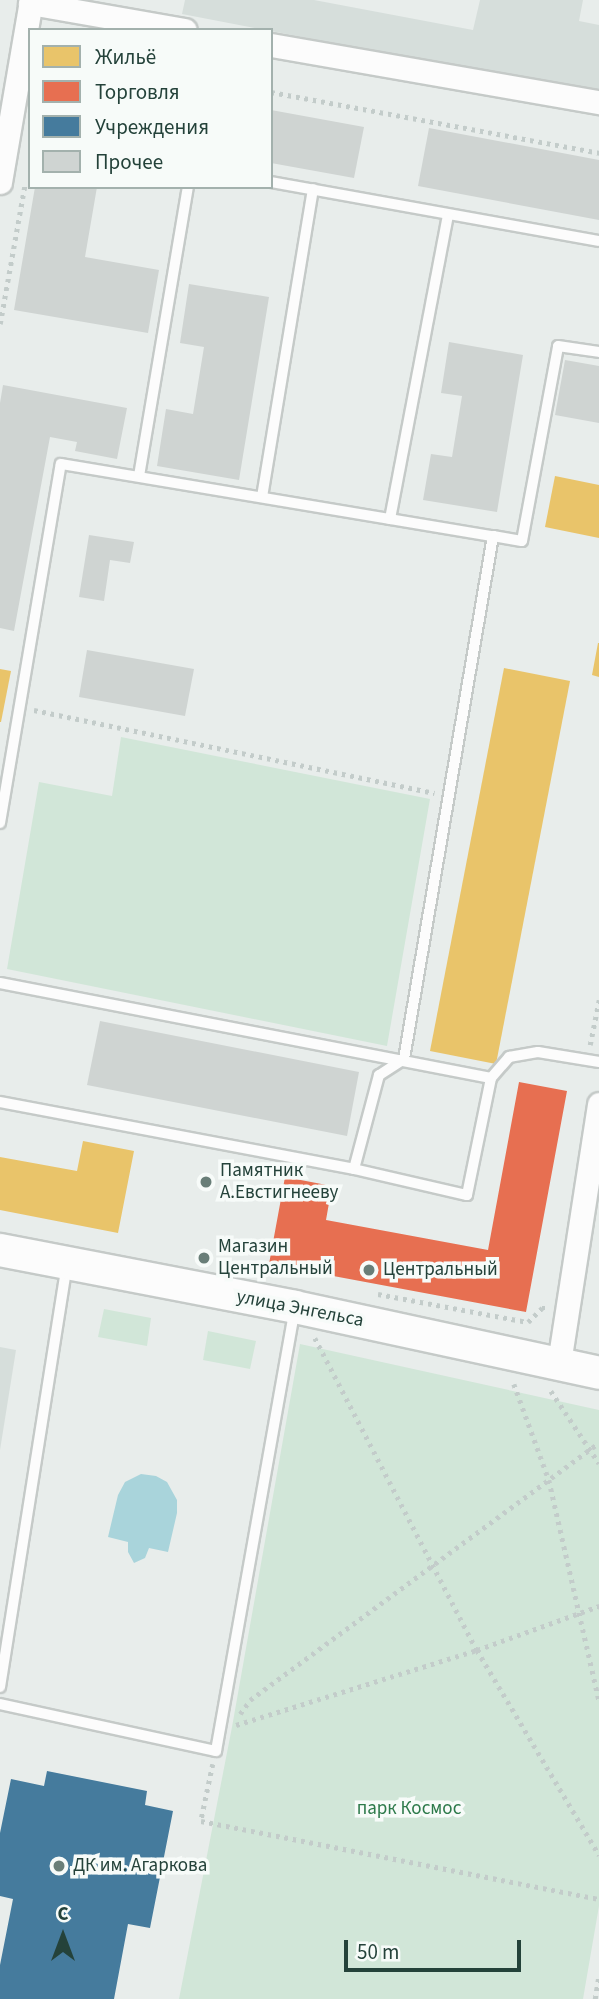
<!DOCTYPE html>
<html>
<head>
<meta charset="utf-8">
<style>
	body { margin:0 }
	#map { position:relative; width:599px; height:1999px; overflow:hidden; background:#e8edeb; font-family:"Source Sans 3",sans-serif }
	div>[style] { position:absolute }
	.built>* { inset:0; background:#d6dedb }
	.green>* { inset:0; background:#d1e6d8 }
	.water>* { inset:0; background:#a9d4db }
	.homes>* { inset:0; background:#e9c46a }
	.shops>* { inset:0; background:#e76f51 }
	.public>* { inset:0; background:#457b9d }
	.building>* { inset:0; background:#cfd4d2 }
	.path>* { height:4.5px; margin-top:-2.25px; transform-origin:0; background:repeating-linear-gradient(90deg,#c3ccca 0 3.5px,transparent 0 8.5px) }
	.roads { filter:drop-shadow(2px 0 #c5cac8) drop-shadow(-2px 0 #c5cac8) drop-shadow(0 2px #c5cac8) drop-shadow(0 -2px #c5cac8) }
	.lane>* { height:10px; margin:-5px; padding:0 5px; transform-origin:5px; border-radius:5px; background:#fcfcfc }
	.street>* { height:23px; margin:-11.5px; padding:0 11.5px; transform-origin:11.5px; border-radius:11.5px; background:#fcfcfc }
	.secondary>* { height:32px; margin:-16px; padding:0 16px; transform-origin:16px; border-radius:16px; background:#fcfcfc }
	.dots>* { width:19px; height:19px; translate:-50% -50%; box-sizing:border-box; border:4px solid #f7fbf9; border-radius:50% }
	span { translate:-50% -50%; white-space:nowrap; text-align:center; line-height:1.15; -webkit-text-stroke:7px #f7fbf9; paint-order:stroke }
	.poi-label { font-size:19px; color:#24423a }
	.left { translate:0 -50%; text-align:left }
	.street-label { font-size:19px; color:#24423a }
	.park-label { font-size:19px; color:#2d7a4b }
	.legend { position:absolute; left:28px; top:28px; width:245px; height:161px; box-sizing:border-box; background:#f7fbf9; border:2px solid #a3b1ad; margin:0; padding:9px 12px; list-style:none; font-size:21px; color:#24423a }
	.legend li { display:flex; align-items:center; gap:14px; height:35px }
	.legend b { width:35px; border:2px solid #a3b1ad }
	.north { position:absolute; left:28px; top:1901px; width:70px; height:70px; -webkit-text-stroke:5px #f7fbf9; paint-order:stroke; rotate:0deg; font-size:19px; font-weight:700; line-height:28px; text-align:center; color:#24423a }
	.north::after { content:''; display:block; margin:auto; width:24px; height:32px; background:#24423a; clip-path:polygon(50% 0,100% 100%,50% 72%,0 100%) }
	.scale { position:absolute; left:344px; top:1940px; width:177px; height:32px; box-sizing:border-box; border:4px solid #24423a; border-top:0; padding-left:9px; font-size:21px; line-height:24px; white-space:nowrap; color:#24423a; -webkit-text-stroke:5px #f7fbf9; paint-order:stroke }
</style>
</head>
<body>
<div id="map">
	<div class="built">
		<div style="clip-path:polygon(185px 0,314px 0,473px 30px,480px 0,583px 0,579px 21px,599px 25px,599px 94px,182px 14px)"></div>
		<div style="clip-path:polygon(0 1347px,16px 1350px,0 1450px)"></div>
	</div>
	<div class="green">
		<div style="clip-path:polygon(121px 737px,430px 799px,387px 1046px,7px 969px,39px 782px,112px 796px)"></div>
		<div style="clip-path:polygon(104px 1309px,151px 1318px,147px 1346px,98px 1337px)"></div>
		<div style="clip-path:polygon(208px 1331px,256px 1341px,250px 1369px,203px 1360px)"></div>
		<div style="clip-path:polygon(300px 1344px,599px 1410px,599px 1906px,583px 1999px,179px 1999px,232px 1727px)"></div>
	</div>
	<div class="water">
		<div style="clip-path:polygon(141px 1474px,156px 1476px,167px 1482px,177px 1500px,177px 1513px,168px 1552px,149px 1548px,145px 1558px,134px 1563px,128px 1552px,128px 1542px,108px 1537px,118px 1495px,125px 1482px)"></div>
	</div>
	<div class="homes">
		<div style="clip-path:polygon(555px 476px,599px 485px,599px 538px,545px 527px)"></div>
		<div style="clip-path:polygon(598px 643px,599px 643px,599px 677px,592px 675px)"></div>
		<div style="clip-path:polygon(504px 668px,570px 681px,496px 1064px,430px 1051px)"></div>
		<div style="clip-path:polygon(0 669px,11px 671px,1px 722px,0 722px)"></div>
		<div style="clip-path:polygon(83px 1141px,134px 1151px,118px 1233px,0 1210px,0 1157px,77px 1171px)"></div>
	</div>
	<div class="shops">
		<div style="clip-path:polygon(519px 1082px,567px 1091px,526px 1312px,269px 1264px,285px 1177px,332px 1186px,326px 1220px,488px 1250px)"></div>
	</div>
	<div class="public">
		<div style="clip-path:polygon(47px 1771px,147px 1791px,145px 1805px,173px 1811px,150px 1928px,128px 1924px,114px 1999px,0 1999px,0 1965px,13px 1899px,0 1896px,0 1833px,11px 1779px,44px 1786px)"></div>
	</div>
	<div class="building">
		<div style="clip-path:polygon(271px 110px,364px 127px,354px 178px,271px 163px)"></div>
		<div style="clip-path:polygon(429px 128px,599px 160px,599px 220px,418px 186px)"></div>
		<div style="clip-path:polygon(35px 187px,97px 187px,85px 257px,159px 270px,148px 333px,14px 310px)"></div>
		<div style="clip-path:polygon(189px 284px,269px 297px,239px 480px,157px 466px,166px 409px,193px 414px,204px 347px,180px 343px)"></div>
		<div style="clip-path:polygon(449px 342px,523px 355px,497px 512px,423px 500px,431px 454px,452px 457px,462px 396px,441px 393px)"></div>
		<div style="clip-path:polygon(565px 360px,599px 366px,599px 423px,555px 415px)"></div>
		<div style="clip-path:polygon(3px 385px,127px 408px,117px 459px,75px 451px,77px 442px,50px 437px,14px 631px,0 628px,0 403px)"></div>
		<div style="clip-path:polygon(89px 535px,134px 542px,130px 563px,110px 560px,104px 601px,79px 597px)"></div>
		<div style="clip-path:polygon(87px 650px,194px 669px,185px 716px,79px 697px)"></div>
		<div style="clip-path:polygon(100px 1021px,359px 1072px,347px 1136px,87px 1085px)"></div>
	</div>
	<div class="path">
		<div style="left:271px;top:92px;width:334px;rotate:10.5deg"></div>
		<div style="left:0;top:324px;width:142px;rotate:-79.9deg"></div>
		<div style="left:34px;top:710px;width:409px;rotate:11.7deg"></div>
		<div style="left:590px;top:1045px;width:46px;rotate:-78.7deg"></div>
		<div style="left:378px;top:1294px;width:153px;rotate:10.6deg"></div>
		<div style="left:528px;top:1322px;width:20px;rotate:-45deg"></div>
		<div style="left:542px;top:1308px;width:4px"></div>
		<div style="left:315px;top:1338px;width:352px;rotate:62.6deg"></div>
		<div style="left:477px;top:1650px;width:239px;rotate:59.2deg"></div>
		<div style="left:514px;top:1384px;width:102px;rotate:70deg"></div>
		<div style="left:549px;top:1480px;width:226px;rotate:77.2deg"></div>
		<div style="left:551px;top:1391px;width:87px;rotate:56.3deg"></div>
		<div style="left:240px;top:1714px;width:17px;rotate:-54deg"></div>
		<div style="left:250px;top:1700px;width:433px;rotate:-36.4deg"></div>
		<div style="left:236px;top:1725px;width:252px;rotate:-17.3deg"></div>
		<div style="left:477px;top:1650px;width:130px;rotate:-19.8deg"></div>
		<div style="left:213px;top:1764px;width:58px;rotate:101.9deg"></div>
		<div style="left:201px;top:1821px;width:406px;rotate:11.1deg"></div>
		<div style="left:595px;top:1999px;width:25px;rotate:-81deg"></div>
	</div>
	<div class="roads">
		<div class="lane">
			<div style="left:271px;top:182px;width:333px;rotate:10.2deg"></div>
			<div style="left:139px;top:476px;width:293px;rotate:-80.4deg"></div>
			<div style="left:262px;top:497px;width:312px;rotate:-80.6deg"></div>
			<div style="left:390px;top:519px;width:310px;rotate:-79.2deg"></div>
			<div style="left:493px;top:536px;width:29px;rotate:10deg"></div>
			<div style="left:522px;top:541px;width:198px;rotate:-79.5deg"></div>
			<div style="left:558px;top:346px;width:41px;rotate:8.3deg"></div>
			<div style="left:0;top:823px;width:364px;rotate:-80.4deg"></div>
			<div style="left:61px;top:464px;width:438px;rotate:9.5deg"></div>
			<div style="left:493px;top:536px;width:531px;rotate:99.66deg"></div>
			<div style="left:404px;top:1059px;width:30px;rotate:147deg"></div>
			<div style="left:379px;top:1075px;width:97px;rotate:104.9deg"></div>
			<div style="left:0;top:983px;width:500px;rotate:10.95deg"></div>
			<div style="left:491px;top:1078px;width:28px;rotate:-49deg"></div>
			<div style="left:509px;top:1057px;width:29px;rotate:-10deg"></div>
			<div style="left:538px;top:1052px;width:62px;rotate:9.3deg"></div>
			<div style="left:0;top:1102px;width:360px;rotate:10.7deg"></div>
			<div style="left:354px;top:1169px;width:116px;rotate:13deg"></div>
			<div style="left:467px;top:1195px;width:119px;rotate:-78.4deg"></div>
			<div style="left:0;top:1687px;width:427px;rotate:-81deg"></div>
			<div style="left:0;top:1704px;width:221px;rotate:12.3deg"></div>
			<div style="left:216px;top:1751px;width:449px;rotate:-79.9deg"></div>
		</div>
		<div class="street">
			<div style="left:30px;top:3px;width:157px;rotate:9.9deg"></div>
			<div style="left:271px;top:45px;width:333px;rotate:9.9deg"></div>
			<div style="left:0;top:182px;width:185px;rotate:-80.3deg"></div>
			<div style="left:559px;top:1363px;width:262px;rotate:-81.2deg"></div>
		</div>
		<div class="secondary">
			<div style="left:0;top:1250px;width:300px;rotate:10.9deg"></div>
			<div style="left:295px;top:1307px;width:311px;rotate:12.2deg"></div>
		</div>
	</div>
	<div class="dots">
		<div style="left:206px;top:1182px;background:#697e78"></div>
		<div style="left:204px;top:1258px;background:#697e78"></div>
		<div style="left:369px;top:1270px;background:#697e78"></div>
		<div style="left:59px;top:1866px;background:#697e78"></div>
	</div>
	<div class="poi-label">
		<span class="left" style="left:220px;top:1182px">Памятник<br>А.Евстигнееву</span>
		<span class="left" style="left:218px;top:1258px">Магазин<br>Центральный</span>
		<span class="left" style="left:383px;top:1270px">Центральный</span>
		<span class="left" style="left:73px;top:1866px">ДК им. Агаркова</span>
	</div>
	<div class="street-label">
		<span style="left:300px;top:1309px;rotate:11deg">улица Энгельса</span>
	</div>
	<div class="park-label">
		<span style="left:409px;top:1809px">парк Космос</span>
	</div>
	<ul class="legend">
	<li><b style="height:19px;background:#e9c46a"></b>Жильё</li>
	<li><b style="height:19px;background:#e76f51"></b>Торговля</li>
	<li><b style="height:19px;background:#457b9d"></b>Учреждения</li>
	<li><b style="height:19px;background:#cfd4d2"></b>Прочее</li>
	</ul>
	<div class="north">С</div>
	<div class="scale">50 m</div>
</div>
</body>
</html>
